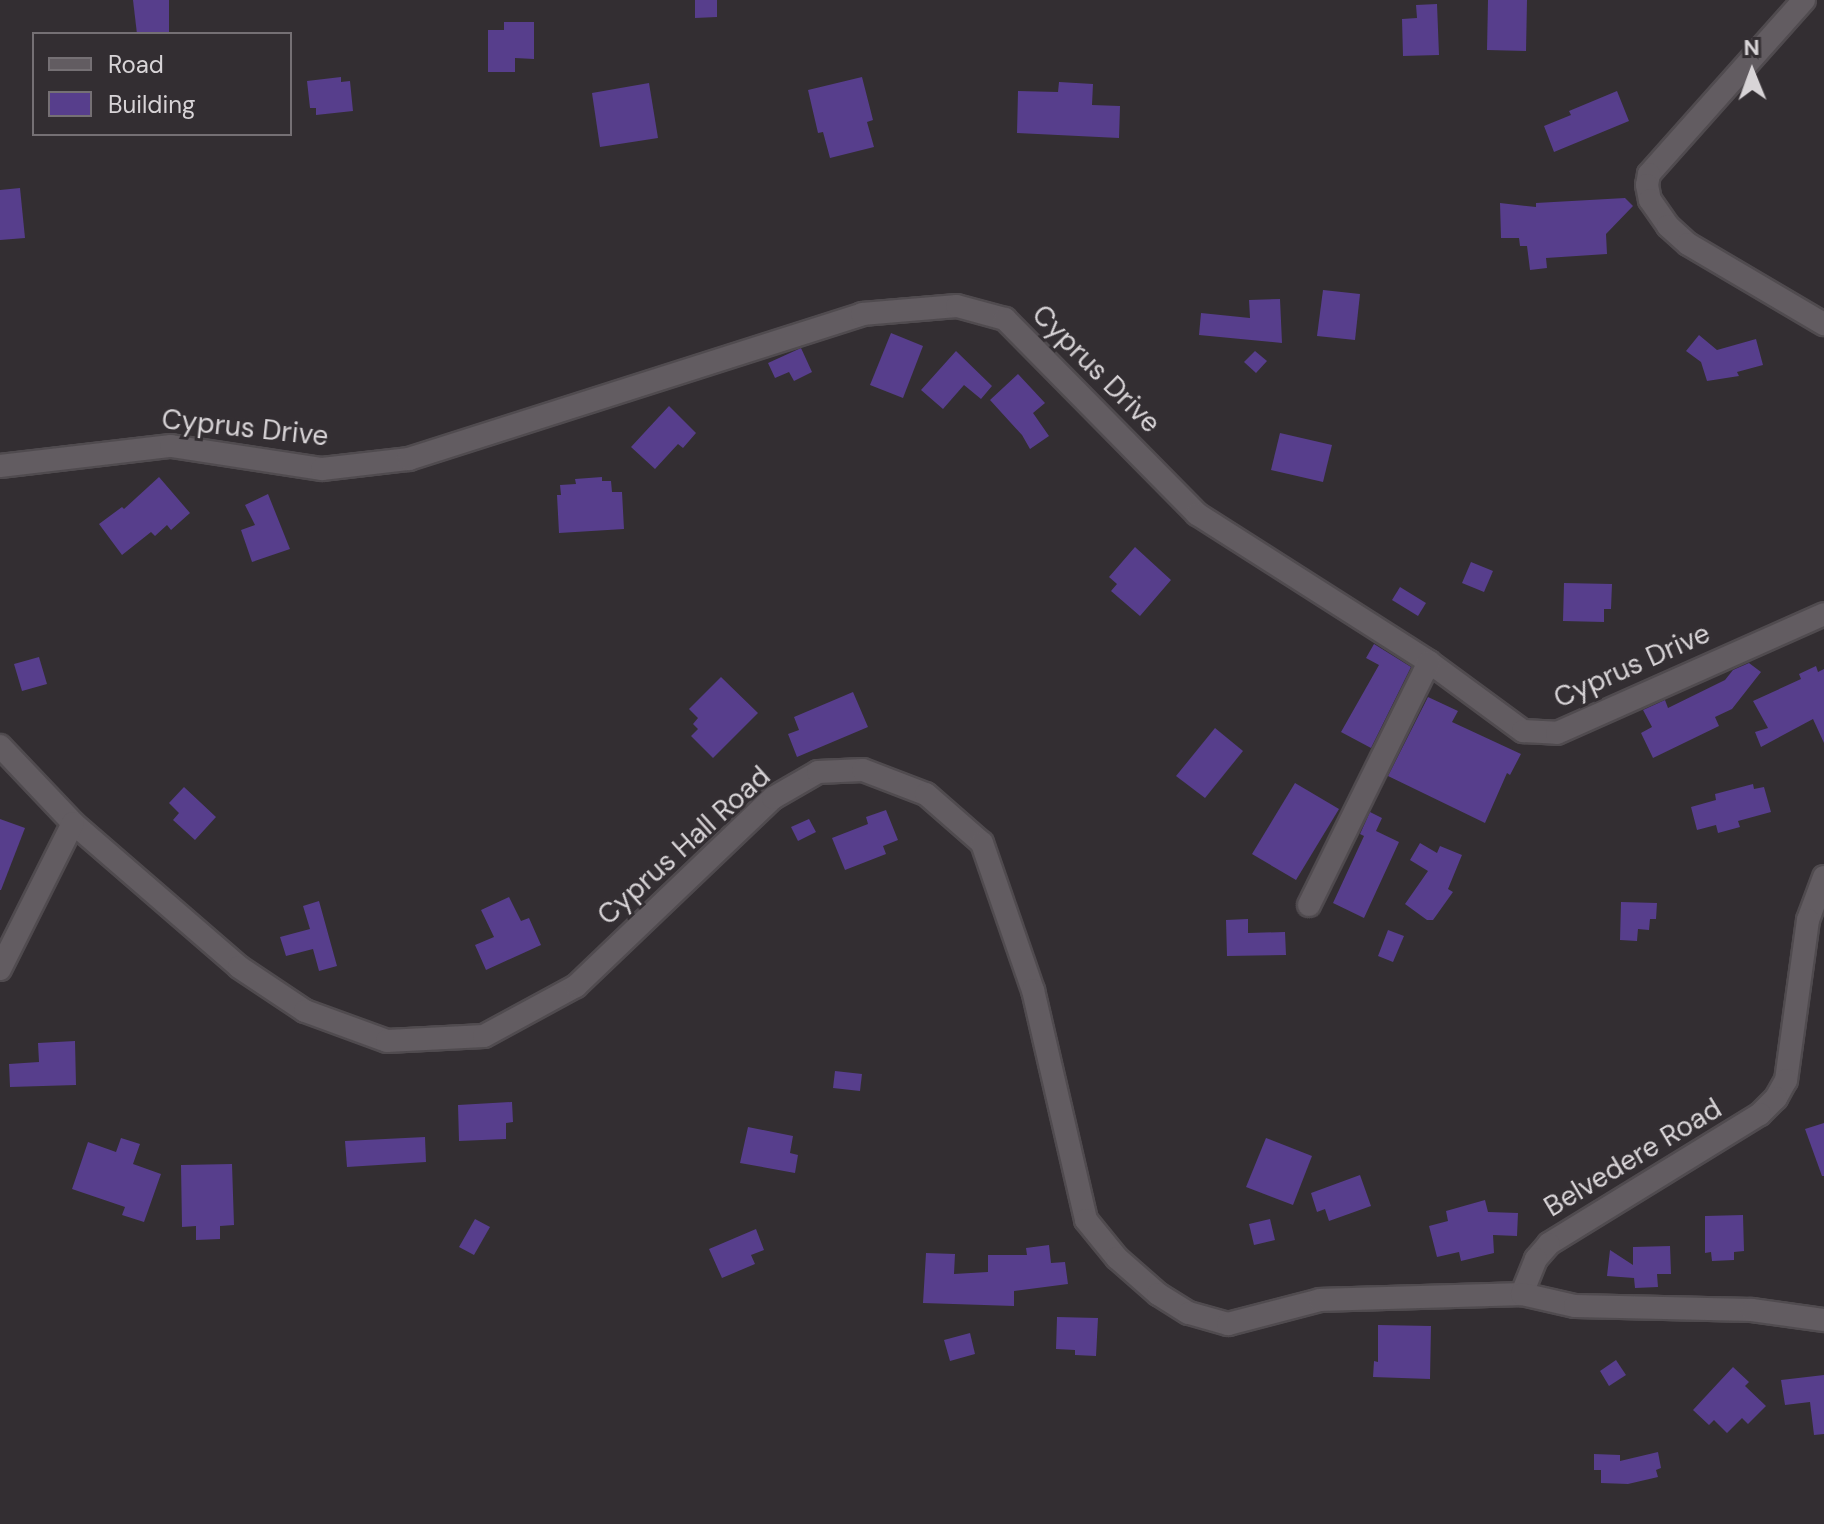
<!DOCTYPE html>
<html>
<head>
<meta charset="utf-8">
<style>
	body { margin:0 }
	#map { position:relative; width:1824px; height:1524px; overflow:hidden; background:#332e32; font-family:"DM Sans",sans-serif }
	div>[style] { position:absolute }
	.building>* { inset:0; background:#573e8c }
	.roads { filter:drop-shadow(2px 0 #504b4f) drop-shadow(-2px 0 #504b4f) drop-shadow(0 2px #504b4f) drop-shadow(0 -2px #504b4f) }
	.minor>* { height:22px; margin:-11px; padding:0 11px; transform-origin:11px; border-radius:11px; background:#625c61 }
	span { translate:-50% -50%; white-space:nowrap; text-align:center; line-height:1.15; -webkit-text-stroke:6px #332e32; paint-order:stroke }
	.street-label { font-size:28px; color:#d8d4d7 }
	.legend { position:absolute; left:32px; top:32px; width:260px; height:104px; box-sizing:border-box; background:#332e32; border:2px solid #757074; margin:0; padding:10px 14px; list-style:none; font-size:24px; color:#d8d4d7 }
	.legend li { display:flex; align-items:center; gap:16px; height:40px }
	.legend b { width:40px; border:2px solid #757074 }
	.north { position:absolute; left:1712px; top:32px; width:80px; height:80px; -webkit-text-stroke:6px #332e32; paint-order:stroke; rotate:359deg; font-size:22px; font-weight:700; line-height:32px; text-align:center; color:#d8d4d7 }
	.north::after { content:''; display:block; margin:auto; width:28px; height:36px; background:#d8d4d7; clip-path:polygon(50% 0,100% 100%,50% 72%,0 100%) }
</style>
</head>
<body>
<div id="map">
	<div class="building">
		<div style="clip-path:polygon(133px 0,169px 0,169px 34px,137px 34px)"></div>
		<div style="clip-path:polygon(695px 0,717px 0,717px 17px,695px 18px)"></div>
		<div style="clip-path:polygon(1488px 0,1527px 0,1526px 51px,1487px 50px)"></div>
		<div style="clip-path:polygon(1437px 4px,1439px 55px,1403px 56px,1402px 19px,1417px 18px,1416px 5px)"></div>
		<div style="clip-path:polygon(504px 22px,534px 22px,534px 59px,515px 58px,515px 72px,488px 72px,488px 30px,504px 30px)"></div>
		<div style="clip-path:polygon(341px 77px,341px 82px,350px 81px,353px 111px,316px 115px,316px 108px,310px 108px,307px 81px)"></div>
		<div style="clip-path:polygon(862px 77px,873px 120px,867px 122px,874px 147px,830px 158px,823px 132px,818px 133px,808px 90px)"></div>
		<div style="clip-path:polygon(1059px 82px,1093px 84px,1092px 105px,1120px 106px,1119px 138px,1017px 133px,1018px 91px,1058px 92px)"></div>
		<div style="clip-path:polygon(649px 83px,658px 138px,600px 147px,592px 93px)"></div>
		<div style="clip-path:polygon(1617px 91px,1629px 121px,1554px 152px,1544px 126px,1571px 115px,1569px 111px)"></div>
		<div style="clip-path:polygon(20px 188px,25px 238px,0 240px,0 190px)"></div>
		<div style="clip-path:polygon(1625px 198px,1633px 206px,1606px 234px,1607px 254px,1546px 258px,1547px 268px,1530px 270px,1527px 246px,1520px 246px,1519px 238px,1501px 238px,1500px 203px,1536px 207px,1536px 203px)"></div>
		<div style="clip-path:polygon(1323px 290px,1360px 294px,1355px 340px,1317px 336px)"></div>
		<div style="clip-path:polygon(1280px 299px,1282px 343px,1199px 335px,1201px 313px,1250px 318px,1249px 300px)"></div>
		<div style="clip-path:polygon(891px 333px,923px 346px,903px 398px,870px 385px)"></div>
		<div style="clip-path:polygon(1699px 335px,1717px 350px,1756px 339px,1763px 365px,1737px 372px,1739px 376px,1707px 381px,1701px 362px,1686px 351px)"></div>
		<div style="clip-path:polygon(801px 348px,812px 372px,794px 381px,789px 372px,775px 378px,768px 363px)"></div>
		<div style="clip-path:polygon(956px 351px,992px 386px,981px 399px,964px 385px,943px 409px,921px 390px)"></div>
		<div style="clip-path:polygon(1255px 351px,1267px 361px,1256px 373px,1244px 362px)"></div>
		<div style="clip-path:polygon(1018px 374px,1045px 403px,1033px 413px,1049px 436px,1030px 449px,1022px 435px,990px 400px)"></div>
		<div style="clip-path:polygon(669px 406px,696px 433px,683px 448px,678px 444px,655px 469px,631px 447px)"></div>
		<div style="clip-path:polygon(1280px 433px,1332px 445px,1323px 482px,1271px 470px)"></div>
		<div style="clip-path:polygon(159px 477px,190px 513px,171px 530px,167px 525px,155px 536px,151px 532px,122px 555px,99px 524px,122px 507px,124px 509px)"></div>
		<div style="clip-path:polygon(602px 477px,602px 481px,611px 481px,612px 492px,622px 492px,624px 529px,559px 533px,557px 495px,561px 495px,560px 485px,576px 484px,575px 479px)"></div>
		<div style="clip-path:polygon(268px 494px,290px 549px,252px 562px,241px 530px,255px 525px,245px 505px)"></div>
		<div style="clip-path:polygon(1135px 547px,1171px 580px,1140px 616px,1111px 591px,1117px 584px,1109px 577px)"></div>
		<div style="clip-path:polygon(1471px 562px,1493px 571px,1484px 592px,1462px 583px)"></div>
		<div style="clip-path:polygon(1564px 583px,1612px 584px,1611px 609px,1604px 609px,1604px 622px,1563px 621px)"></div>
		<div style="clip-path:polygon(1400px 587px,1426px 603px,1418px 616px,1392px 600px)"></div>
		<div style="clip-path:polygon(1374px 644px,1411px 667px,1371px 748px,1341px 732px,1379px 665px,1366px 658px)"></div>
		<div style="clip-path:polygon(39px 657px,47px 684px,22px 691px,14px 664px)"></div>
		<div style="clip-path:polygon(1749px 663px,1761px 672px,1732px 709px,1715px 717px,1719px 726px,1653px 758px,1641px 733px,1652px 727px,1643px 710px,1665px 700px,1668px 708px,1725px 680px,1733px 670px)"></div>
		<div style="clip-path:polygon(1816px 666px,1818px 672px,1824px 669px,1824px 743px,1813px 719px,1761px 747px,1755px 732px,1768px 728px,1753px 701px,1801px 679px,1799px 674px)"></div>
		<div style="clip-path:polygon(721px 677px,758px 713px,713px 758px,691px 736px,698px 729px,693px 724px,698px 718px,689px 709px)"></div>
		<div style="clip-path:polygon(853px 692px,868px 727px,797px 757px,788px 734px,799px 730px,794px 717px)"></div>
		<div style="clip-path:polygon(1428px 697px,1458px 711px,1452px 722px,1521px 754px,1510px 775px,1507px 773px,1485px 823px,1388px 776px)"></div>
		<div style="clip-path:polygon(1215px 728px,1243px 751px,1205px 798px,1176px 776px)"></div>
		<div style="clip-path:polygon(1295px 783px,1339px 809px,1296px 880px,1252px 854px)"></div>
		<div style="clip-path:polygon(1753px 784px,1754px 789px,1764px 787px,1771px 812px,1738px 821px,1740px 827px,1718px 833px,1716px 825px,1697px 830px,1691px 807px,1716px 800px,1715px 794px)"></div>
		<div style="clip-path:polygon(184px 787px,216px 817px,195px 840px,173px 820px,179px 813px,169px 803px)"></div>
		<div style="clip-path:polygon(886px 810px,898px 840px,883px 846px,886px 854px,845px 870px,832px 838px,868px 824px,866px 817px)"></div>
		<div style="clip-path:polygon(1370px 812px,1382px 818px,1376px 831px,1399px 842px,1364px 918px,1333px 903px,1364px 836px,1360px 834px)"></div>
		<div style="clip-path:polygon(0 819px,25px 828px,1px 890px,0 890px)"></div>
		<div style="clip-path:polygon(809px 819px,816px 832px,798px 841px,791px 827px)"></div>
		<div style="clip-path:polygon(1420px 843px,1437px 853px,1440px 846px,1462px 855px,1448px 889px,1453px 892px,1433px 920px,1427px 920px,1405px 904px,1428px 871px,1410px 860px)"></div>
		<div style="clip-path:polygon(509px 897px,521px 921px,529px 918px,541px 945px,486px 970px,475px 945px,494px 937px,481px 910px)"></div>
		<div style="clip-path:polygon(319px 901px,337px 966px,319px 971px,313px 949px,286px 956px,280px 937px,310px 929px,303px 906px)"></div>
		<div style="clip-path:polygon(1621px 902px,1657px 903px,1656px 919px,1650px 919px,1649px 930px,1638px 929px,1637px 941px,1620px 940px)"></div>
		<div style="clip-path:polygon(1248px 919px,1248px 933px,1285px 932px,1286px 955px,1227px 956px,1226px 920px)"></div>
		<div style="clip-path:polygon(1388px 930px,1404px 936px,1393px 962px,1378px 956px)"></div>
		<div style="clip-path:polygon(75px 1041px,76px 1085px,10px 1087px,9px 1064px,39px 1062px,38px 1043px)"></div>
		<div style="clip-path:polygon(835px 1071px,862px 1074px,860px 1091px,833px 1088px)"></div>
		<div style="clip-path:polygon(512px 1102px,513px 1122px,506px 1123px,506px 1139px,459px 1141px,458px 1105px)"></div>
		<div style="clip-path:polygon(1824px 1123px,1824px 1176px,1822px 1176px,1805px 1129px)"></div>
		<div style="clip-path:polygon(748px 1127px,793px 1136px,790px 1153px,798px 1155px,795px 1173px,740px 1163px)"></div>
		<div style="clip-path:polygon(425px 1137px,426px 1162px,347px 1167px,345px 1141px)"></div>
		<div style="clip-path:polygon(121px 1138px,140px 1144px,133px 1164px,161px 1174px,144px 1222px,122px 1215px,125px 1207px,72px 1189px,88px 1142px,116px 1152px)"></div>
		<div style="clip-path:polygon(1266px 1138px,1312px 1156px,1293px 1205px,1246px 1187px)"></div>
		<div style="clip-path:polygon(232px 1164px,234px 1225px,220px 1226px,220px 1239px,196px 1240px,196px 1226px,182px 1227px,181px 1165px)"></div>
		<div style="clip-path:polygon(1360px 1175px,1371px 1206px,1329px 1221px,1325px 1209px,1317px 1212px,1311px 1193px)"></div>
		<div style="clip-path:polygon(1485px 1200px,1488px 1212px,1518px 1213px,1517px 1236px,1493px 1235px,1494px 1253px,1461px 1261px,1459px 1252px,1437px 1257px,1429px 1226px,1448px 1221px,1446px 1211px)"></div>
		<div style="clip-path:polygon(1743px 1215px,1744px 1251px,1734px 1252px,1734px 1260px,1712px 1261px,1711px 1252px,1705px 1253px,1705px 1216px)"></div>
		<div style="clip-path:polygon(475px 1219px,490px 1227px,474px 1255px,459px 1247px)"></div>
		<div style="clip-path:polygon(1270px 1219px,1275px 1240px,1254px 1245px,1249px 1224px)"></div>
		<div style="clip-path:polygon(756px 1229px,764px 1250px,751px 1255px,755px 1264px,722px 1278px,709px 1249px)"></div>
		<div style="clip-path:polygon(1049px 1245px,1051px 1263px,1065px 1262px,1068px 1284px,1014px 1291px,1014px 1306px,923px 1303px,926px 1253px,955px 1254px,954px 1274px,988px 1272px,988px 1255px,1027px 1255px,1026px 1248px)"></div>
		<div style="clip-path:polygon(1670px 1246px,1671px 1274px,1657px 1274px,1658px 1287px,1635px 1288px,1634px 1278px,1607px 1276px,1610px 1250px,1633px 1265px,1633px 1247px)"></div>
		<div style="clip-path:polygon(1057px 1317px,1098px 1318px,1096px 1356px,1075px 1355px,1075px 1350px,1056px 1349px)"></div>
		<div style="clip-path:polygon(1378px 1325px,1431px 1326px,1430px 1379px,1373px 1377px,1374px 1361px,1378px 1362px)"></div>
		<div style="clip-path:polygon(970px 1333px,975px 1354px,950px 1361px,944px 1340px)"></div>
		<div style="clip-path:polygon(1616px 1360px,1626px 1375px,1609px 1386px,1600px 1371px)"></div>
		<div style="clip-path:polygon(1733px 1367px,1749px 1382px,1745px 1386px,1766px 1406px,1748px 1424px,1742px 1418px,1727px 1433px,1714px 1420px,1709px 1425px,1693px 1410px)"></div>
		<div style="clip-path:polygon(1824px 1375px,1824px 1434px,1814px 1435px,1810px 1402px,1785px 1405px,1781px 1380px)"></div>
		<div style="clip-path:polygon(1658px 1452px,1661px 1468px,1656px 1470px,1658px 1477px,1628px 1484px,1601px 1483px,1601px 1470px,1594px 1470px,1594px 1454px,1620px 1455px,1620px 1461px)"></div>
	</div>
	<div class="roads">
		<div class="minor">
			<div style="left:1804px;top:0;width:233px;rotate:131.7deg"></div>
			<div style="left:1649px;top:174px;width:11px;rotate:100deg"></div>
			<div style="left:1647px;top:185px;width:15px;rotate:79deg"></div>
			<div style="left:1650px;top:200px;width:32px;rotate:55deg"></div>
			<div style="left:1668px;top:226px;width:27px;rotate:42deg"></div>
			<div style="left:1688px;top:244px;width:158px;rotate:30.5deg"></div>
			<div style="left:0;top:466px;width:172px;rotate:-6.7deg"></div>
			<div style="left:171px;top:446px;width:153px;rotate:8.7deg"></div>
			<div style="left:322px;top:469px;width:88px;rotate:-6.6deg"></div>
			<div style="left:409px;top:459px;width:476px;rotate:-17.7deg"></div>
			<div style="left:862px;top:314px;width:95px;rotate:-4.8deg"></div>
			<div style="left:957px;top:306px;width:50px;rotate:15.2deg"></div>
			<div style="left:1005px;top:319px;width:274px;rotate:45.4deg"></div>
			<div style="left:1197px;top:514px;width:275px;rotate:32.5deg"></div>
			<div style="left:1429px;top:662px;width:117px;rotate:36.3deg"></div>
			<div style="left:1523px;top:731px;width:34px;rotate:3deg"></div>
			<div style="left:1557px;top:733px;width:292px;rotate:-24deg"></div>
			<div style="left:0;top:746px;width:106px;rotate:46.5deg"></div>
			<div style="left:73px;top:823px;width:220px;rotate:40.9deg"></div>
			<div style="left:239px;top:967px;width:79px;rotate:33.7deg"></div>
			<div style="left:305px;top:1011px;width:87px;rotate:20.1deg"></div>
			<div style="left:387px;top:1041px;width:97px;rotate:-3deg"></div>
			<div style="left:484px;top:1036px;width:105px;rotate:-28.5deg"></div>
			<div style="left:576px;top:986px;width:272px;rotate:-43.7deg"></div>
			<div style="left:773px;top:798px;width:52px;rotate:-30deg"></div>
			<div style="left:818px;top:772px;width:45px;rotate:-2.5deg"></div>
			<div style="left:863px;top:770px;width:67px;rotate:20.9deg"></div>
			<div style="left:926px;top:794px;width:74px;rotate:41.2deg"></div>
			<div style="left:982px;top:843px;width:156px;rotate:70.9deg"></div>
			<div style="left:1033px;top:990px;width:236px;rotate:77deg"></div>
			<div style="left:1086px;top:1220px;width:49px;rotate:50.8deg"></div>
			<div style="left:1117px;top:1258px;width:55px;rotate:41.3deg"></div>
			<div style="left:1158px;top:1294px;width:36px;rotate:32deg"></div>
			<div style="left:1189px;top:1313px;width:41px;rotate:15.8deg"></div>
			<div style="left:1228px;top:1324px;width:95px;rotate:-14.6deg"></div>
			<div style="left:1320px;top:1300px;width:202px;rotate:-1.7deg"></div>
			<div style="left:1824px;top:877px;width:46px;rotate:110.4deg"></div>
			<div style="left:1808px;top:920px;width:162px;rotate:97.8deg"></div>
			<div style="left:1786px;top:1080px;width:21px;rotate:119deg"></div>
			<div style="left:1776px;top:1098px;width:23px;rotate:135deg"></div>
			<div style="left:1760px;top:1114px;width:248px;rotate:148.4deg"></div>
			<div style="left:1549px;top:1244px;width:20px;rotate:131deg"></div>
			<div style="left:1536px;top:1259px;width:38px;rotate:112deg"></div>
			<div style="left:1522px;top:1294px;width:54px;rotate:12.8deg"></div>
			<div style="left:1575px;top:1306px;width:177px;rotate:1.3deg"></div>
			<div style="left:1752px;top:1310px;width:73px;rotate:7.9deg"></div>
			<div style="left:1309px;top:905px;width:271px;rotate:-63.7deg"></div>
			<div style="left:0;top:969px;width:163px;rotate:-63.4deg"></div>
		</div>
	</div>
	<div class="street-label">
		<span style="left:1096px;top:369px;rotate:45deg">Cyprus Drive</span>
		<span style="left:245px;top:428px;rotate:6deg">Cyprus Drive</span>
		<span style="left:1632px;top:666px;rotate:-24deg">Cyprus Drive</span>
		<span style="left:684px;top:846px;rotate:-42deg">Cyprus Hall Road</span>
		<span style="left:1633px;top:1158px;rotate:-31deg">Belvedere Road</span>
	</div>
	<ul class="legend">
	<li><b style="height:10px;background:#625c61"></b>Road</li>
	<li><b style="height:22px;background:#573e8c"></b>Building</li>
	</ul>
	<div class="north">N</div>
</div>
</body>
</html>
